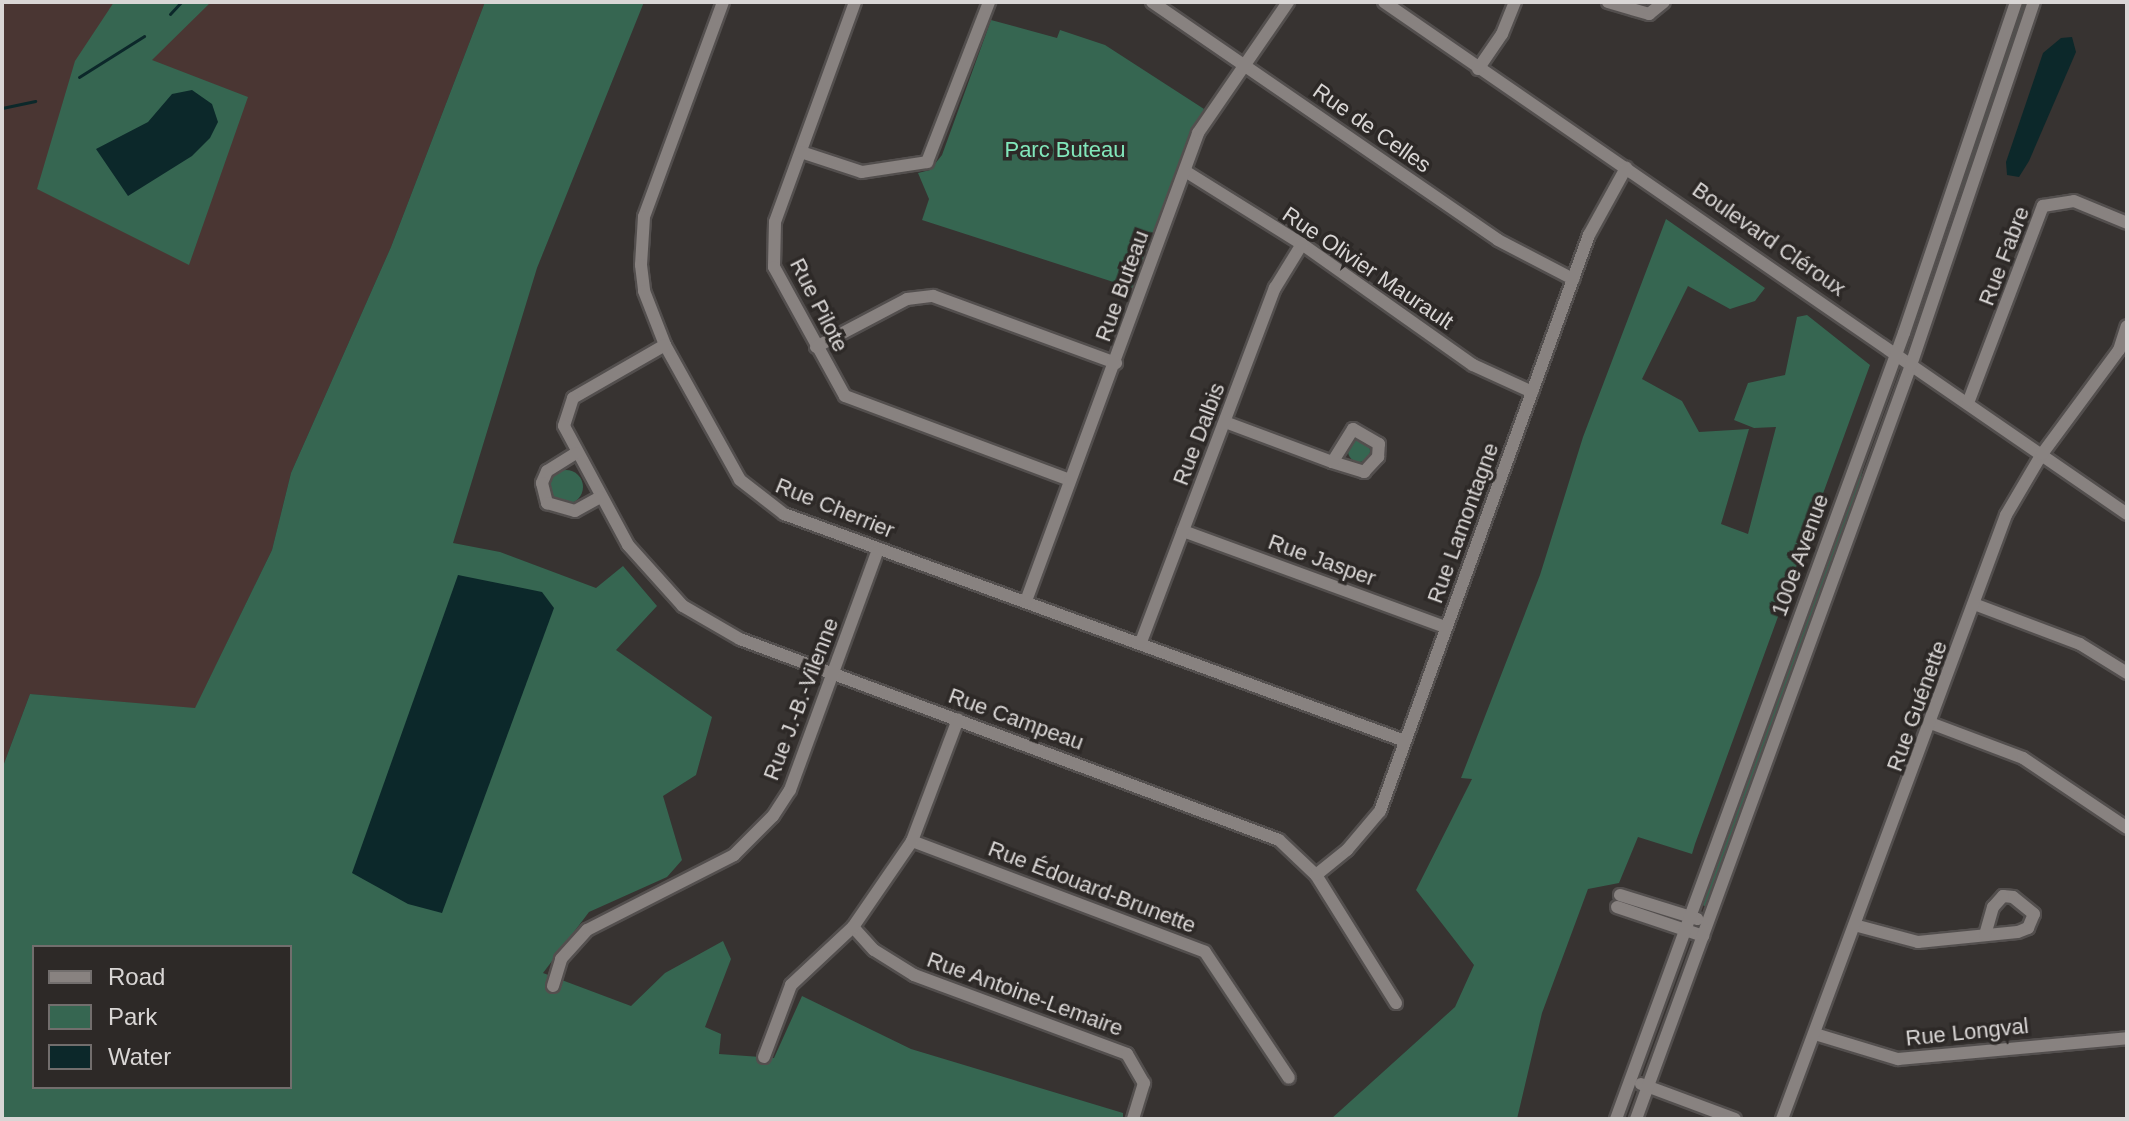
<!DOCTYPE html>
<html>
<head>
<meta charset="utf-8">
<style>
	body { margin:0 }
	#map { position:relative; width:2129px; height:1121px; overflow:hidden; background:#373331; font-family:Helvetica,sans-serif }
	div>[style] { position:absolute }
	.industrial>* { inset:0; background:#4a3633 }
	.green>* { inset:0; background:#366651 }
	.round { border-radius:50% }
	.water>* { inset:0; background:#0c282a }
	.stream>* { height:3px; margin:-1.5px; padding:0 1.5px; transform-origin:1.5px; border-radius:1.5px; background:#0c282a }
	.roads { filter:drop-shadow(2px 0 #534f4e) drop-shadow(-2px 0 #534f4e) drop-shadow(0 2px #534f4e) drop-shadow(0 -2px #534f4e) }
	.minor>* { height:12px; margin:-6px; padding:0 6px; transform-origin:6px; border-radius:6px; background:#888280 }
	span { translate:-50% -50%; white-space:nowrap; text-align:center; line-height:1.15; -webkit-text-stroke:7px #2d2927; paint-order:stroke }
	.street-label { font-size:22px; color:#d9d6d5 }
	.park-label { font-size:22px; color:#82e7bb }
	.frame { position:absolute; inset:0; border:4px solid #d9d6d5; pointer-events:none }
	.legend { position:absolute; left:32px; top:945px; width:260px; height:144px; box-sizing:border-box; background:#2d2927; border:2px solid #726e6d; margin:0; padding:10px 14px; list-style:none; font-size:24px; color:#d9d6d5 }
	.legend li { display:flex; align-items:center; gap:16px; height:40px }
	.legend b { width:40px; border:2px solid #726e6d }
</style>
</head>
<body>
<div id="map">
	<div class="industrial">
		<div style="clip-path:polygon(2px 2px,485px 2px,391px 247px,291px 473px,272px 550px,195px 709px,30px 694px,2px 769px)"></div>
	</div>
	<div class="green">
		<div style="clip-path:polygon(114px 2px,211px 2px,152px 60px,248px 97px,189px 265px,37px 189px,75px 61px)"></div>
		<div style="clip-path:polygon(evenodd,485px 2px,644px 2px,537px 268px,453px 543px,500px 552px,596px 588px,623px 566px,657px 606px,616px 650px,712px 717px,696px 775px,663px 796px,682px 860px,667px 877px,589px 912px,543px 973px,631px 1006px,665px 973px,723px 941px,731px 959px,705px 1027px,721px 1034px,719px 1054px,774px 1058px,802px 996px,911px 1049px,1123px 1113px,1123px 1119px,2px 1119px,2px 769px,30px 694px,195px 708px,272px 550px,291px 473px,391px 247px,485px 2px,34px 947px,290px 947px,290px 1087px,34px 1087px,34px 947px)"></div>
		<div style="clip-path:polygon(2021px 2px,2029px 2px,1950px 237px,1973px 141px)"></div>
		<div style="clip-path:polygon(991px 20px,1057px 38px,1060px 30px,1105px 45px,1204px 109px,1135px 289px,922px 220px,929px 199px,918px 173px,930px 170px,942px 155px)"></div>
		<div style="clip-path:polygon(1666px 219px,1765px 288px,1755px 301px,1730px 309px,1688px 286px,1642px 379px,1682px 401px,1699px 432px,1749px 429px,1721px 524px,1748px 534px,1776px 427px,1754px 428px,1734px 420px,1748px 383px,1785px 375px,1797px 317px,1807px 315px,1870px 365px,1695px 844px,1692px 854px,1638px 837px,1619px 883px,1588px 889px,1542px 1013px,1517px 1119px,1331px 1119px,1455px 1007px,1474px 965px,1416px 890px,1472px 779px,1461px 778px,1540px 575px,1583px 437px)"></div>
		<div class="round" style="left:1348px;top:440px;width:22px;height:22px"></div>
		<div style="clip-path:polygon(1868px 447px,1857px 495px,1707px 907px,1700px 904px)"></div>
		<div class="round" style="left:549px;top:470px;width:34px;height:34px"></div>
	</div>
	<div class="water">
		<div style="clip-path:polygon(2072px 37px,2076px 52px,2029px 161px,2019px 177px,2007px 175px,2006px 162px,2043px 53px,2061px 38px)"></div>
		<div style="clip-path:polygon(192px 90px,212px 104px,218px 122px,210px 138px,192px 156px,128px 196px,96px 149px,148px 122px,172px 94px)"></div>
		<div style="clip-path:polygon(458px 575px,542px 592px,554px 608px,442px 913px,408px 904px,352px 873px)"></div>
	</div>
	<div class="stream">
		<div style="left:170px;top:14px;width:16px;rotate:-47deg"></div>
		<div style="left:79px;top:77px;width:77px;rotate:-32.2deg"></div>
		<div style="left:2px;top:108px;width:34px;rotate:-12deg"></div>
	</div>
	<div class="roads">
		<div class="minor">
			<div style="left:723px;top:2px;width:229px;rotate:110.2deg"></div>
			<div style="left:644px;top:217px;width:48px;rotate:93.6deg"></div>
			<div style="left:641px;top:265px;width:26px;rotate:83deg"></div>
			<div style="left:644px;top:291px;width:58px;rotate:68.7deg"></div>
			<div style="left:665px;top:345px;width:154px;rotate:60.9deg"></div>
			<div style="left:740px;top:480px;width:56px;rotate:37.7deg"></div>
			<div style="left:784px;top:514px;width:661px;rotate:20.08deg"></div>
			<div style="left:855px;top:2px;width:234px;rotate:110deg"></div>
			<div style="left:775px;top:222px;width:45px;rotate:91.3deg"></div>
			<div style="left:774px;top:267px;width:147px;rotate:61.2deg"></div>
			<div style="left:845px;top:396px;width:240px;rotate:20.5deg"></div>
			<div style="left:1152px;top:2px;width:420px;rotate:34.5deg"></div>
			<div style="left:1498px;top:240px;width:85px;rotate:27.5deg"></div>
			<div style="left:1384px;top:2px;width:902px;rotate:34.57deg"></div>
			<div style="left:1608px;top:2px;width:43px;rotate:16.3deg"></div>
			<div style="left:1649px;top:14px;width:19px;rotate:-39deg"></div>
			<div style="left:1478px;top:69px;width:42px;rotate:-55.6deg"></div>
			<div style="left:1502px;top:34px;width:35px;rotate:-68deg"></div>
			<div style="left:801px;top:152px;width:64px;rotate:18.2deg"></div>
			<div style="left:862px;top:172px;width:66px;rotate:-8.7deg"></div>
			<div style="left:927px;top:162px;width:172px;rotate:-68.8deg"></div>
			<div style="left:1185px;top:171px;width:138px;rotate:32deg"></div>
			<div style="left:1302px;top:244px;width:209px;rotate:35.3deg"></div>
			<div style="left:1473px;top:365px;width:65px;rotate:24.6deg"></div>
			<div style="left:665px;top:345px;width:106px;rotate:150.1deg"></div>
			<div style="left:573px;top:398px;width:29px;rotate:108deg"></div>
			<div style="left:564px;top:426px;width:135px;rotate:61.7deg"></div>
			<div style="left:628px;top:545px;width:82px;rotate:48deg"></div>
			<div style="left:683px;top:606px;width:66px;rotate:30.1deg"></div>
			<div style="left:740px;top:639px;width:575px;rotate:20.45deg"></div>
			<div style="left:1279px;top:840px;width:51px;rotate:43.4deg"></div>
			<div style="left:1316px;top:875px;width:151px;rotate:58deg"></div>
			<div style="left:816px;top:347px;width:103px;rotate:-27.8deg"></div>
			<div style="left:907px;top:299px;width:26px;rotate:-7deg"></div>
			<div style="left:933px;top:296px;width:195px;rotate:20.1deg"></div>
			<div style="left:1968px;top:403px;width:211px;rotate:-69.2deg"></div>
			<div style="left:2043px;top:206px;width:31px;rotate:-9deg"></div>
			<div style="left:2074px;top:201px;width:57px;rotate:22.5deg"></div>
			<div style="left:1225px;top:422px;width:114px;rotate:20.5deg"></div>
			<div style="left:1332px;top:462px;width:34px;rotate:17deg"></div>
			<div style="left:1364px;top:472px;width:21px;rotate:-47deg"></div>
			<div style="left:1378px;top:457px;width:13px;rotate:-86deg"></div>
			<div style="left:1379px;top:444px;width:30px;rotate:-150deg"></div>
			<div style="left:1353px;top:429px;width:39px;rotate:122deg"></div>
			<div style="left:576px;top:453px;width:34px;rotate:148deg"></div>
			<div style="left:547px;top:471px;width:13px;rotate:113deg"></div>
			<div style="left:542px;top:483px;width:21px;rotate:76deg"></div>
			<div style="left:547px;top:503px;width:29px;rotate:16deg"></div>
			<div style="left:575px;top:511px;width:29px;rotate:-29deg"></div>
			<div style="left:1183px;top:531px;width:280px;rotate:20.1deg"></div>
			<div style="left:1026px;top:601px;width:499px;rotate:-69.8deg"></div>
			<div style="left:1198px;top:133px;width:159px;rotate:-55.5deg"></div>
			<div style="left:1974px;top:604px;width:113px;rotate:20.7deg"></div>
			<div style="left:2080px;top:644px;width:55px;rotate:31.7deg"></div>
			<div style="left:1141px;top:642px;width:379px;rotate:-69.3deg"></div>
			<div style="left:1275px;top:288px;width:52px;rotate:-58.5deg"></div>
			<div style="left:1933px;top:724px;width:96px;rotate:20.7deg"></div>
			<div style="left:2023px;top:758px;width:125px;rotate:33.9deg"></div>
			<div style="left:912px;top:841px;width:313px;rotate:20.7deg"></div>
			<div style="left:1205px;top:952px;width:151px;rotate:56.3deg"></div>
			<div style="left:1316px;top:875px;width:40px;rotate:-39deg"></div>
			<div style="left:1347px;top:850px;width:51px;rotate:-49.8deg"></div>
			<div style="left:1380px;top:811px;width:613px;rotate:-70.06deg"></div>
			<div style="left:1589px;top:235px;width:77px;rotate:-61.1deg"></div>
			<div style="left:1620px;top:895px;width:81px;rotate:17.3deg"></div>
			<div style="left:1617px;top:907px;width:91px;rotate:18.6deg"></div>
			<div style="left:1858px;top:926px;width:62px;rotate:14.9deg"></div>
			<div style="left:1918px;top:942px;width:100px;rotate:-5.7deg"></div>
			<div style="left:2018px;top:932px;width:11px;rotate:-22deg"></div>
			<div style="left:2028px;top:928px;width:15px;rotate:-67deg"></div>
			<div style="left:2034px;top:914px;width:27px;rotate:-141deg"></div>
			<div style="left:2013px;top:897px;width:10px;rotate:-174deg"></div>
			<div style="left:2003px;top:896px;width:15px;rotate:132deg"></div>
			<div style="left:1993px;top:907px;width:29px;rotate:106deg"></div>
			<div style="left:853px;top:927px;width:31px;rotate:48deg"></div>
			<div style="left:874px;top:950px;width:47px;rotate:32deg"></div>
			<div style="left:914px;top:975px;width:227px;rotate:20.3deg"></div>
			<div style="left:1127px;top:1054px;width:34px;rotate:60deg"></div>
			<div style="left:1144px;top:1083px;width:38px;rotate:107deg"></div>
			<div style="left:553px;top:986px;width:28px;rotate:-73deg"></div>
			<div style="left:561px;top:959px;width:39px;rotate:-48deg"></div>
			<div style="left:587px;top:930px;width:165px;rotate:-27deg"></div>
			<div style="left:734px;top:855px;width:55px;rotate:-45deg"></div>
			<div style="left:773px;top:816px;width:31px;rotate:-57deg"></div>
			<div style="left:790px;top:790px;width:257px;rotate:-69.9deg"></div>
			<div style="left:1815px;top:1034px;width:87px;rotate:16.8deg"></div>
			<div style="left:1898px;top:1059px;width:230px;rotate:-5.2deg"></div>
			<div style="left:764px;top:1057px;width:77px;rotate:-69.4deg"></div>
			<div style="left:791px;top:985px;width:85px;rotate:-43.1deg"></div>
			<div style="left:853px;top:927px;width:104px;rotate:-55.5deg"></div>
			<div style="left:912px;top:841px;width:130px;rotate:-69.3deg"></div>
			<div style="left:1641px;top:1084px;width:100px;rotate:20.4deg"></div>
			<div style="left:1616px;top:1119px;width:837px;rotate:-69.88deg"></div>
			<div style="left:1904px;top:333px;width:349px;rotate:-71.3deg"></div>
			<div style="left:1636px;top:1119px;width:803px;rotate:-69.96deg"></div>
			<div style="left:1911px;top:365px;width:383px;rotate:-71.3deg"></div>
			<div style="left:1782px;top:1119px;width:644px;rotate:-69.65deg"></div>
			<div style="left:2006px;top:515px;width:71px;rotate:-59.5deg"></div>
			<div style="left:2042px;top:454px;width:129px;rotate:-53.5deg"></div>
			<div style="left:2119px;top:350px;width:25px;rotate:-72deg"></div>
		</div>
	</div>
	<div class="street-label">
		<span style="left:1372px;top:128px;rotate:35deg">Rue de Celles</span>
		<span style="left:1769px;top:239px;rotate:35deg">Boulevard Cléroux</span>
		<span style="left:2004px;top:256px;rotate:-69deg">Rue Fabre</span>
		<span style="left:1368px;top:268px;rotate:34deg">Rue Olivier Maurault</span>
		<span style="left:1122px;top:286px;rotate:-70deg">Rue Buteau</span>
		<span style="left:819px;top:305px;rotate:63deg">Rue Pilote</span>
		<span style="left:1199px;top:434px;rotate:-69deg">Rue Dalbis</span>
		<span style="left:835px;top:508px;rotate:22deg">Rue Cherrier</span>
		<span style="left:1463px;top:523px;rotate:-70deg">Rue Lamontagne</span>
		<span style="left:1800px;top:555px;rotate:-70deg">100e Avenue</span>
		<span style="left:1322px;top:560px;rotate:20deg">Rue Jasper</span>
		<span style="left:801px;top:699px;rotate:-69deg">Rue J.-B.-Vilenne</span>
		<span style="left:1917px;top:706px;rotate:-70deg">Rue Guénette</span>
		<span style="left:1016px;top:719px;rotate:20deg">Rue Campeau</span>
		<span style="left:1092px;top:887px;rotate:21deg">Rue Édouard-Brunette</span>
		<span style="left:1025px;top:994px;rotate:20deg">Rue Antoine-Lemaire</span>
		<span style="left:1967px;top:1032px;rotate:-6deg">Rue Longval</span>
	</div>
	<div class="park-label">
		<span style="left:1065px;top:150px">Parc Buteau</span>
	</div>
	<div class="frame"></div>
	<ul class="legend">
	<li><b style="height:10px;background:#888280"></b>Road</li>
	<li><b style="height:22px;background:#366651"></b>Park</li>
	<li><b style="height:22px;background:#0c282a"></b>Water</li>
	</ul>
</div>
</body>
</html>
